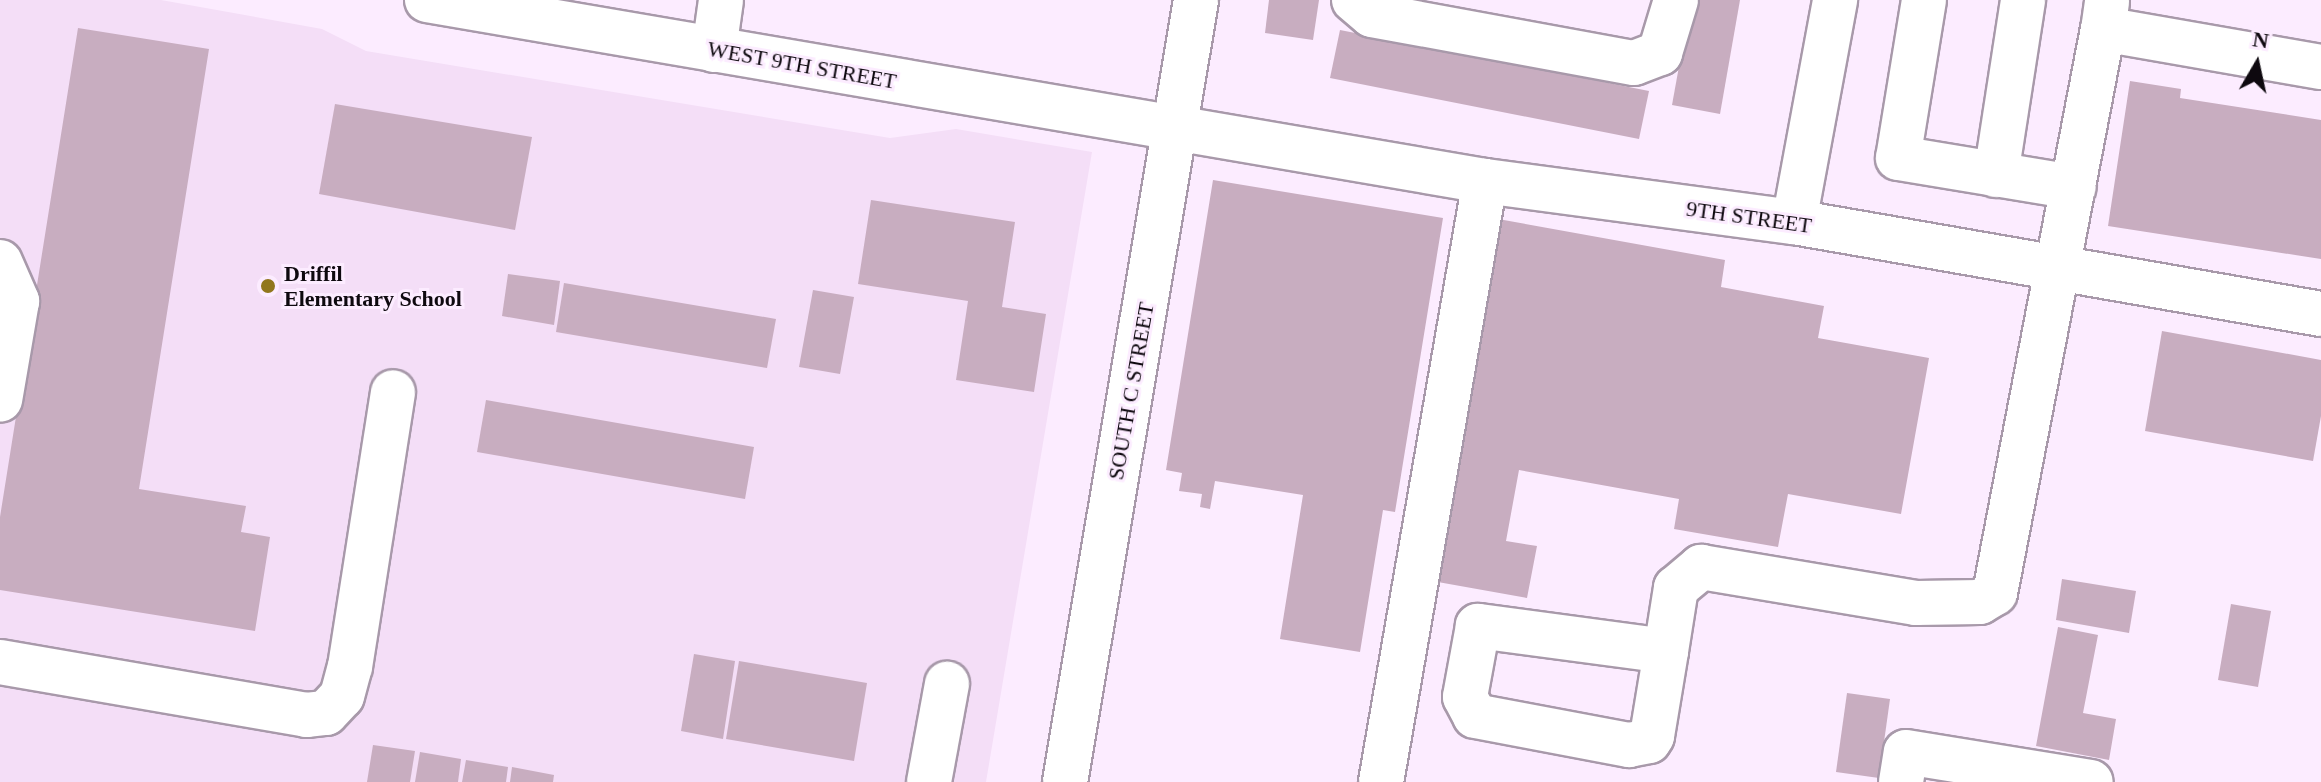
<!DOCTYPE html>
<html>
<head>
<meta charset="utf-8">
<style>
	body { margin:0 }
	#map { position:relative; width:2321px; height:782px; overflow:hidden; background:#fcecff; font-family:"Times New Roman",serif }
	div>[style] { position:absolute }
	.built>* { inset:0; background:#f4def7 }
	.building>* { inset:0; background:#c8adc0 }
	.roads { filter:drop-shadow(2px 0 #a899aa) drop-shadow(-2px 0 #a899aa) drop-shadow(0 2px #a899aa) drop-shadow(0 -2px #a899aa) }
	.minor>* { height:44px; margin:-22px; padding:0 22px; transform-origin:22px; border-radius:22px; background:#fff }
	.dots>* { width:22px; height:22px; translate:-50% -50%; box-sizing:border-box; border:4px solid #fcecff; border-radius:50% }
	span { translate:-50% -50%; white-space:nowrap; text-align:center; line-height:1.15; -webkit-text-stroke:6px #fcecff; paint-order:stroke }
	.street-label { font-size:22px; color:#0e090f }
	.poi-label { font-size:22px; color:#0e090f; font-weight:700 }
	.left { translate:0 -50%; text-align:left }
	.north { position:absolute; left:2217px; top:24px; width:80px; height:80px; -webkit-text-stroke:6px #fcecff; paint-order:stroke; rotate:9deg; font-size:22px; font-weight:700; line-height:32px; text-align:center; color:#0e090f }
	.north::after { content:''; display:block; margin:auto; width:28px; height:36px; background:#0e090f; clip-path:polygon(50% 0,100% 100%,50% 72%,0 100%) }
</style>
</head>
<body>
<div id="map">
	<div class="built">
		<div style="clip-path:polygon(0 0,161px 0,322px 29px,366px 51px,890px 138px,956px 129px,1092px 152px,986px 782px,0 782px)"></div>
	</div>
	<div class="building">
		<div style="clip-path:polygon(1269px 0,1319px 0,1313px 40px,1265px 33px)"></div>
		<div style="clip-path:polygon(1691px 0,1740px 0,1720px 114px,1672px 105px)"></div>
		<div style="clip-path:polygon(78px 28px,209px 49px,139px 489px,246px 506px,241px 532px,270px 537px,255px 631px,0 590px,0 517px)"></div>
		<div style="clip-path:polygon(1340px 30px,1649px 91px,1639px 139px,1330px 78px)"></div>
		<div style="clip-path:polygon(2130px 81px,2181px 89px,2180px 98px,2321px 120px,2321px 259px,2108px 226px)"></div>
		<div style="clip-path:polygon(335px 104px,532px 137px,515px 230px,319px 194px)"></div>
		<div style="clip-path:polygon(1213px 180px,1443px 218px,1395px 512px,1383px 510px,1360px 652px,1280px 639px,1303px 495px,1215px 481px,1210px 509px,1200px 507px,1202px 494px,1179px 491px,1182px 473px,1166px 470px)"></div>
		<div style="clip-path:polygon(871px 200px,1015px 222px,1002px 307px,1046px 314px,1034px 392px,956px 380px,968px 301px,858px 284px)"></div>
		<div style="clip-path:polygon(1487px 217px,1725px 260px,1721px 287px,1824px 306px,1818px 338px,1929px 358px,1901px 514px,1788px 494px,1778px 547px,1674px 529px,1679px 499px,1519px 470px,1506px 541px,1537px 546px,1527px 598px,1421px 579px)"></div>
		<div style="clip-path:polygon(508px 274px,560px 281px,554px 325px,502px 316px)"></div>
		<div style="clip-path:polygon(564px 283px,776px 319px,767px 368px,556px 332px)"></div>
		<div style="clip-path:polygon(813px 290px,854px 297px,840px 374px,799px 367px)"></div>
		<div style="clip-path:polygon(2162px 331px,2321px 360px,2321px 416px,2313px 461px,2145px 431px)"></div>
		<div style="clip-path:polygon(486px 400px,754px 447px,745px 499px,477px 452px)"></div>
		<div style="clip-path:polygon(2062px 579px,2136px 591px,2129px 633px,2056px 620px)"></div>
		<div style="clip-path:polygon(2231px 604px,2271px 611px,2258px 687px,2218px 680px)"></div>
		<div style="clip-path:polygon(2058px 627px,2098px 635px,2083px 713px,2116px 719px,2109px 760px,2036px 746px)"></div>
		<div style="clip-path:polygon(694px 654px,735px 661px,723px 739px,681px 731px)"></div>
		<div style="clip-path:polygon(739px 661px,867px 683px,854px 761px,726px 739px)"></div>
		<div style="clip-path:polygon(1847px 693px,1890px 699px,1879px 778px,1836px 772px)"></div>
		<div style="clip-path:polygon(373px 745px,415px 751px,410px 782px,367px 782px)"></div>
		<div style="clip-path:polygon(420px 752px,461px 759px,458px 782px,415px 782px)"></div>
		<div style="clip-path:polygon(466px 760px,508px 767px,506px 782px,462px 782px)"></div>
		<div style="clip-path:polygon(512px 767px,554px 775px,553px 782px,510px 782px)"></div>
	</div>
	<div class="roads">
		<div class="minor">
			<div style="left:427px;top:0;width:1073px;rotate:9.71deg"></div>
			<div style="left:1485px;top:181px;width:312px;rotate:7.6deg"></div>
			<div style="left:1794px;top:222px;width:535px;rotate:9.9deg"></div>
			<div style="left:1354px;top:0;width:23px;rotate:40deg"></div>
			<div style="left:1372px;top:15px;width:266px;rotate:10.4deg"></div>
			<div style="left:1634px;top:63px;width:28px;rotate:-21deg"></div>
			<div style="left:1660px;top:53px;width:55px;rotate:-73.2deg"></div>
			<div style="left:1924px;top:0;width:160px;rotate:99.3deg"></div>
			<div style="left:1898px;top:158px;width:178px;rotate:9.4deg"></div>
			<div style="left:2107px;top:2px;width:27px;rotate:98deg"></div>
			<div style="left:2103px;top:29px;width:221px;rotate:9.9deg"></div>
			<div style="left:714px;top:50px;width:50px;rotate:-82deg"></div>
			<div style="left:1996px;top:175px;width:177px;rotate:-81.2deg"></div>
			<div style="left:1794px;top:222px;width:226px;rotate:-79.5deg"></div>
			<div style="left:0;top:262px;width:43px;rotate:66.4deg"></div>
			<div style="left:17px;top:301px;width:100px;rotate:99.7deg"></div>
			<div style="left:1666px;top:651px;width:190px;rotate:-172.4deg"></div>
			<div style="left:1478px;top:626px;width:72px;rotate:100.4deg"></div>
			<div style="left:1465px;top:697px;width:21px;rotate:62deg"></div>
			<div style="left:1475px;top:716px;width:157px;rotate:10.7deg"></div>
			<div style="left:1629px;top:745px;width:20px;rotate:-11deg"></div>
			<div style="left:1649px;top:741px;width:6px;rotate:-59deg"></div>
			<div style="left:1652px;top:736px;width:86px;rotate:-80.6deg"></div>
			<div style="left:1666px;top:651px;width:64px;rotate:-81deg"></div>
			<div style="left:1676px;top:588px;width:33px;rotate:-40deg"></div>
			<div style="left:1701px;top:567px;width:218px;rotate:9.5deg"></div>
			<div style="left:1916px;top:603px;width:64px;rotate:-0.9deg"></div>
			<div style="left:1980px;top:602px;width:17px;rotate:-31deg"></div>
			<div style="left:1995px;top:593px;width:574px;rotate:-79.16deg"></div>
			<div style="left:0;top:662px;width:311px;rotate:9.8deg"></div>
			<div style="left:306px;top:715px;width:20px;rotate:-6deg"></div>
			<div style="left:326px;top:713px;width:23px;rotate:-47deg"></div>
			<div style="left:342px;top:696px;width:30px;rotate:-75deg"></div>
			<div style="left:350px;top:667px;width:278px;rotate:-81.1deg"></div>
			<div style="left:929px;top:782px;width:100px;rotate:-79.6deg"></div>
			<div style="left:1065px;top:782px;width:793px;rotate:-80.49deg"></div>
			<div style="left:1381px;top:782px;width:610px;rotate:-80.18deg"></div>
			<div style="left:1901px;top:782px;width:30px;rotate:-81deg"></div>
			<div style="left:1906px;top:752px;width:187px;rotate:9.2deg"></div>
		</div>
	</div>
	<div class="dots">
		<div style="left:268px;top:286px;background:#91771d"></div>
	</div>
	<div class="street-label">
		<span style="left:802px;top:65px;rotate:10deg">WEST 9TH STREET</span>
		<span style="left:1749px;top:217px;rotate:8deg">9TH STREET</span>
		<span style="left:1131px;top:391px;rotate:-80deg">SOUTH C STREET</span>
	</div>
	<div class="poi-label">
		<span class="left" style="left:284px;top:286px">Driffil<br>Elementary School</span>
	</div>
	<div class="north">N</div>
</div>
</body>
</html>
